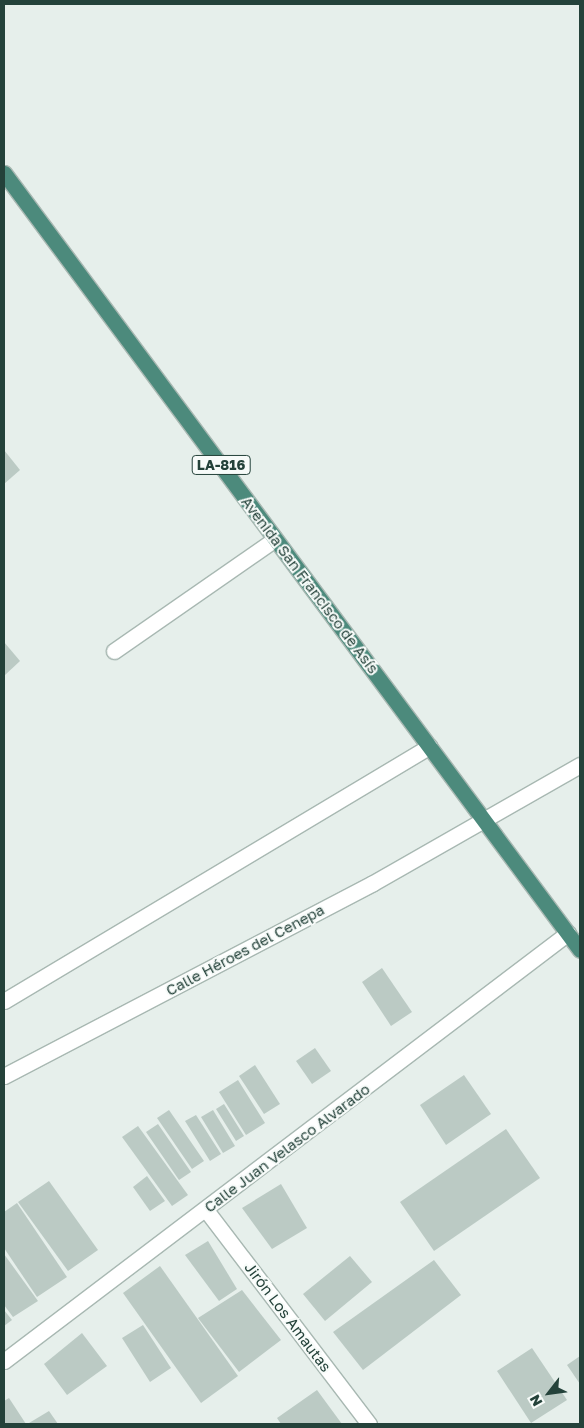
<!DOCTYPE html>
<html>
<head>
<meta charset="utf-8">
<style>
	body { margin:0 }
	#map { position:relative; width:584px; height:1428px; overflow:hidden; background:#e6efeb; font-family:"Golos Text",sans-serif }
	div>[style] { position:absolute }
	.building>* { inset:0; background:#bbcac4 }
	.roads { filter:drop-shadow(1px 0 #a8b8b2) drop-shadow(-1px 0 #a8b8b2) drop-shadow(0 1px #a8b8b2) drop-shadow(0 -1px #a8b8b2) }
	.service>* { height:15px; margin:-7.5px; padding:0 7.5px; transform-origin:7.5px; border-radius:7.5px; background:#fff }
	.minor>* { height:15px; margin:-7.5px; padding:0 7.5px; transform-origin:7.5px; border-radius:7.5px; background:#fff }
	.trunk>* { height:15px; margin:-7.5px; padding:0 7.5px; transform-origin:7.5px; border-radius:7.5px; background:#4c8a7c }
	span { translate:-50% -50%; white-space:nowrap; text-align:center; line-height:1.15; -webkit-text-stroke:4px #f7fbf9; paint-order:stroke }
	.shield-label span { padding:1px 4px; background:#f7fbf9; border:1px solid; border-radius:4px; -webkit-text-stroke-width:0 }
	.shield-label { font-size:14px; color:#24423a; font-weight:700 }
	.street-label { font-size:15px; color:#24423a }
	.frame { position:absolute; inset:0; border:5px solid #24423a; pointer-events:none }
	.north { position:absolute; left:524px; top:1368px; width:50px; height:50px; -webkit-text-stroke:4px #f7fbf9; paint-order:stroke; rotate:240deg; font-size:14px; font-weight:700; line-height:20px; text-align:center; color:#24423a }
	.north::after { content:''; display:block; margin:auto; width:18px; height:22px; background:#24423a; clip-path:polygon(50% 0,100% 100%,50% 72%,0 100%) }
</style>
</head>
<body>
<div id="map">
	<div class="building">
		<div style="clip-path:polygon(4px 450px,20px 470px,4px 484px)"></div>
		<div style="clip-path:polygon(4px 642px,20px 661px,4px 676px)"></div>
		<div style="clip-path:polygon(382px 968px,412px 1012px,391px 1026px,362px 982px)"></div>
		<div style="clip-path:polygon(315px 1048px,331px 1071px,312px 1084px,296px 1061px)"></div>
		<div style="clip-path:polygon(255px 1065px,280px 1104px,264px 1114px,239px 1076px)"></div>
		<div style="clip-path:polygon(464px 1075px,491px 1114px,446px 1145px,420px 1105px)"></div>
		<div style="clip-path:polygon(238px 1080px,265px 1123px,246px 1135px,219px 1092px)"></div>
		<div style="clip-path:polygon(224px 1104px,244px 1136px,236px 1141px,216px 1109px)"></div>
		<div style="clip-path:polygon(169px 1110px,204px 1161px,192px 1169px,157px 1118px)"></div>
		<div style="clip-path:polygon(213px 1110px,235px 1146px,223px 1153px,201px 1117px)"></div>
		<div style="clip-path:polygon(196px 1115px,221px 1154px,210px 1161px,185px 1121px)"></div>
		<div style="clip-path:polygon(158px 1124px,191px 1172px,179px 1180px,146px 1132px)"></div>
		<div style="clip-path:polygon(138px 1126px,188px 1195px,172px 1206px,122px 1137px)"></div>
		<div style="clip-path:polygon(506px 1129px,540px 1178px,434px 1251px,400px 1202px)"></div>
		<div style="clip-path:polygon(147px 1176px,165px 1201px,150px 1211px,133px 1187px)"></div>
		<div style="clip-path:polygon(49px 1181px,98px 1250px,68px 1271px,18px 1202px)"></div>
		<div style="clip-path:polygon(281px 1184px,307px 1228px,272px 1249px,242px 1208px)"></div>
		<div style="clip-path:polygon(17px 1203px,67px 1277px,37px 1297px,4px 1248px,4px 1212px)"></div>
		<div style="clip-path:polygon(208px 1241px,237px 1289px,219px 1301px,185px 1255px)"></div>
		<div style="clip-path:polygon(4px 1254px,38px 1301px,13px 1317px,4px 1305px)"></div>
		<div style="clip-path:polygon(350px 1256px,372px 1282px,325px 1321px,303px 1294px)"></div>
		<div style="clip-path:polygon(434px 1260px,461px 1295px,363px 1370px,333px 1332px)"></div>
		<div style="clip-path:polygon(160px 1266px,238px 1376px,201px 1403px,123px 1293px)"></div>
		<div style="clip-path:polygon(242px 1290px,281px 1340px,239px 1372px,198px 1318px)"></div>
		<div style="clip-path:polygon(4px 1310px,12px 1320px,4px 1326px)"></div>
		<div style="clip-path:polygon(143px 1325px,171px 1368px,150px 1382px,122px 1338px)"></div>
		<div style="clip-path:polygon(82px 1333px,107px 1366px,67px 1395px,44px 1364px)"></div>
		<div style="clip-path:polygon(532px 1348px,567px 1400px,531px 1423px,497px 1371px)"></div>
		<div style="clip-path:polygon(580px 1356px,580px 1384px,567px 1365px)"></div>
		<div style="clip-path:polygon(317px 1390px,342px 1424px,281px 1424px,277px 1418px)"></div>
		<div style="clip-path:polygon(9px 1398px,26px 1424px,4px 1424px,4px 1401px)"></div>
		<div style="clip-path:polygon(49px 1411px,58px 1424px,30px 1424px,29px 1423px)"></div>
	</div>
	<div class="roads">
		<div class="service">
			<div style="left:114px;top:651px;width:196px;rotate:-34.8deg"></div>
		</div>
		<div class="minor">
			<div style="left:4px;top:1001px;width:496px;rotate:-30.9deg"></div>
			<div style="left:4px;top:1076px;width:416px;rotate:-27.6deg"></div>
			<div style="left:373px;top:883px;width:238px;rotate:-29.7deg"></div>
			<div style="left:206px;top:1210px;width:269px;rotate:52.7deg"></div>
			<div style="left:4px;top:1361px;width:708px;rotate:-37.19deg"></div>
		</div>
		<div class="trunk">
			<div style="left:4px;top:173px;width:967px;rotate:53.45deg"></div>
		</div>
	</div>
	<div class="shield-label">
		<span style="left:221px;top:465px">LA-816</span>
	</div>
	<div class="street-label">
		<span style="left:310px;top:585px;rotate:53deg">Avenida San Francisco de Asís</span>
		<span style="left:245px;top:950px;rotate:-28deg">Calle Héroes del Cenepa</span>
		<span style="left:287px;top:1148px;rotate:-37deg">Calle Juan Velasco Alvarado</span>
		<span style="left:288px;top:1317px;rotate:53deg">Jirón Los Amautas</span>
	</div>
	<div class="frame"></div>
	<div class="north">N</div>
</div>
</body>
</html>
